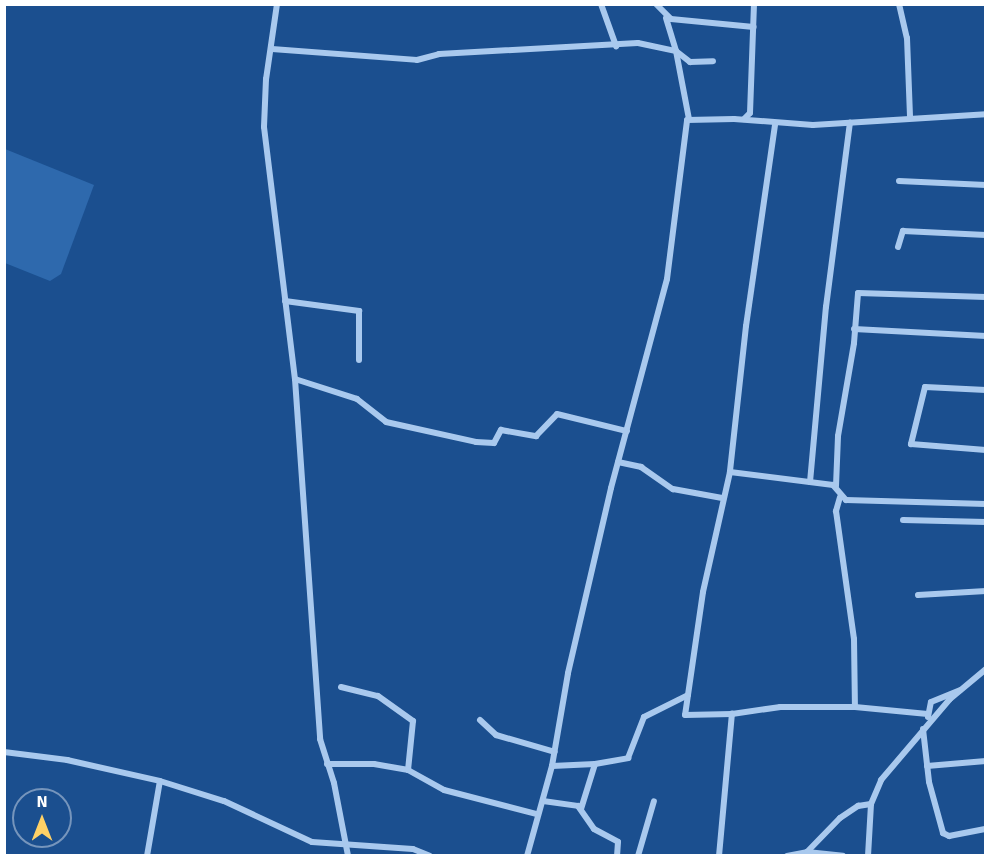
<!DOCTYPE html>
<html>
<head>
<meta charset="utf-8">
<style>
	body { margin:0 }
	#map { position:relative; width:990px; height:860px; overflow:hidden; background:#1b4f8f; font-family:Signika,sans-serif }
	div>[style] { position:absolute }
	.green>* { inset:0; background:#2e69ad }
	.minor>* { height:6px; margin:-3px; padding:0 3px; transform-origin:3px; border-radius:3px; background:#a9c9ee }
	span { translate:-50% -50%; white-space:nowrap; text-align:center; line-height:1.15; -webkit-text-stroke:4.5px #1b4f8f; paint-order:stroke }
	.frame { position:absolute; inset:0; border:6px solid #fff; pointer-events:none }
	.north { position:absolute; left:12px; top:788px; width:60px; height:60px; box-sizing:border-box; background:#1b4f8f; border:2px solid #7695bc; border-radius:50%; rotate:0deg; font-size:16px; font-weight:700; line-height:24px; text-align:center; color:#fff }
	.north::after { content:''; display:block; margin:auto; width:21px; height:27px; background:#ffd166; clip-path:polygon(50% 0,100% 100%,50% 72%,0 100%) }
</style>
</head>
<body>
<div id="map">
	<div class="green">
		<div style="clip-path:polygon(5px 149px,94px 185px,61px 274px,50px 281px,5px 263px)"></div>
	</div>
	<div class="minor">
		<div style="left:277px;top:4px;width:76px;rotate:98.3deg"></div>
		<div style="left:266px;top:79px;width:48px;rotate:92.4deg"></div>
		<div style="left:264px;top:127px;width:254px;rotate:83deg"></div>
		<div style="left:295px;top:379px;width:361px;rotate:86deg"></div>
		<div style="left:320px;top:739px;width:46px;rotate:72.3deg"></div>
		<div style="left:334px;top:783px;width:74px;rotate:79.1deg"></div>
		<div style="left:601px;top:4px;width:45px;rotate:70.3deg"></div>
		<div style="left:656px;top:4px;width:21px;rotate:45deg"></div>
		<div style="left:671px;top:19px;width:83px;rotate:5.5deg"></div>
		<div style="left:899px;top:4px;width:35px;rotate:77deg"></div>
		<div style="left:907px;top:38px;width:78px;rotate:87.8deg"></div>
		<div style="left:666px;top:18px;width:34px;rotate:73deg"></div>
		<div style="left:676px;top:51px;width:69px;rotate:79.2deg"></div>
		<div style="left:272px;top:49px;width:145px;rotate:4.3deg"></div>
		<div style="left:417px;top:60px;width:23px;rotate:-15deg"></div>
		<div style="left:439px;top:54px;width:199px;rotate:-3.2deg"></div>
		<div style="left:638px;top:43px;width:39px;rotate:12deg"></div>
		<div style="left:676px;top:51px;width:18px;rotate:38deg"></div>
		<div style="left:690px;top:62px;width:23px;rotate:-2deg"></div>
		<div style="left:744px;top:119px;width:8px;rotate:-45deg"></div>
		<div style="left:750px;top:113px;width:109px;rotate:-87.9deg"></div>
		<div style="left:775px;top:125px;width:203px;rotate:98.2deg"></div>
		<div style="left:746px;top:326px;width:147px;rotate:96.3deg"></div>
		<div style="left:730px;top:472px;width:123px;rotate:102.7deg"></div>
		<div style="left:703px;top:592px;width:124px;rotate:98.3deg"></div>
		<div style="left:685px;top:715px;width:47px;rotate:-1.2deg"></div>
		<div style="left:732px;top:714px;width:49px;rotate:-8.3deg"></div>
		<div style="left:780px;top:707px;width:75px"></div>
		<div style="left:855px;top:707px;width:73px;rotate:5.5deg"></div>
		<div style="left:899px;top:181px;width:87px;rotate:2.6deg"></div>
		<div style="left:898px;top:247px;width:17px;rotate:-73deg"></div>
		<div style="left:903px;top:231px;width:83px;rotate:2.8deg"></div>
		<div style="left:285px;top:301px;width:75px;rotate:7.7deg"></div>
		<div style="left:359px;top:311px;width:49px;rotate:90deg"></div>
		<div style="left:854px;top:329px;width:132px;rotate:3deg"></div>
		<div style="left:295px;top:379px;width:65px;rotate:17.9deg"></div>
		<div style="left:357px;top:399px;width:37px;rotate:38deg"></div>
		<div style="left:386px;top:422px;width:92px;rotate:12.5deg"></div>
		<div style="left:476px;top:442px;width:18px;rotate:3deg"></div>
		<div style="left:494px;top:443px;width:15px;rotate:-62deg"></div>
		<div style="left:501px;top:430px;width:36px;rotate:10deg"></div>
		<div style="left:536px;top:436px;width:30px;rotate:-46deg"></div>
		<div style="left:557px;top:414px;width:72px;rotate:13.7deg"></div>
		<div style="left:986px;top:390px;width:61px;rotate:-177.2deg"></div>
		<div style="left:925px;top:387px;width:59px;rotate:103.8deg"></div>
		<div style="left:911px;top:444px;width:75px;rotate:4.6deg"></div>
		<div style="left:618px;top:462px;width:24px;rotate:12deg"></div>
		<div style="left:641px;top:467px;width:39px;rotate:35deg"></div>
		<div style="left:673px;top:489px;width:50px;rotate:10.4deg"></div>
		<div style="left:730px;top:472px;width:104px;rotate:7.2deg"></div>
		<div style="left:833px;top:485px;width:20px;rotate:49deg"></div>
		<div style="left:846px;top:500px;width:140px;rotate:1.6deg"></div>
		<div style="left:810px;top:482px;width:176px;rotate:-84.8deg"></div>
		<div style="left:826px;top:307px;width:186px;rotate:-82.6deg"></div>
		<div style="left:836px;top:486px;width:50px;rotate:-87.7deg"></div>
		<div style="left:838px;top:436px;width:94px;rotate:-80.2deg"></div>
		<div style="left:854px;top:343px;width:50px;rotate:-85.4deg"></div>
		<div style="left:858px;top:293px;width:128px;rotate:1.8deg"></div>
		<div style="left:840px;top:497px;width:15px;rotate:106deg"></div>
		<div style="left:836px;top:511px;width:129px;rotate:82deg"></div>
		<div style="left:854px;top:639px;width:68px;rotate:89.2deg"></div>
		<div style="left:903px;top:520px;width:83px;rotate:1.4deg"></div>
		<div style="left:918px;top:595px;width:68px;rotate:-3.4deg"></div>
		<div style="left:341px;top:687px;width:38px;rotate:14deg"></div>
		<div style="left:378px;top:696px;width:43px;rotate:35.5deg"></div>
		<div style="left:413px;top:721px;width:49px;rotate:95.8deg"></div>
		<div style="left:928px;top:717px;width:15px;rotate:-79deg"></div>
		<div style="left:931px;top:702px;width:31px;rotate:-22deg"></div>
		<div style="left:480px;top:720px;width:22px;rotate:43deg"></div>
		<div style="left:496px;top:735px;width:61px;rotate:16.1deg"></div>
		<div style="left:923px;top:729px;width:53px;rotate:83.5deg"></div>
		<div style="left:929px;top:782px;width:53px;rotate:74.6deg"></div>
		<div style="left:943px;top:833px;width:7px;rotate:27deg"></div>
		<div style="left:949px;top:836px;width:38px;rotate:-11deg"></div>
		<div style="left:4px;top:752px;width:64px;rotate:7.2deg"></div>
		<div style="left:67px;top:760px;width:95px;rotate:12.7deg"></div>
		<div style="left:160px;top:781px;width:67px;rotate:17.4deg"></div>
		<div style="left:224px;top:801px;width:97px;rotate:25deg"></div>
		<div style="left:312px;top:842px;width:101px;rotate:4deg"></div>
		<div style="left:413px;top:849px;width:18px;rotate:22deg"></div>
		<div style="left:327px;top:764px;width:47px"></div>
		<div style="left:374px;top:764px;width:35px;rotate:10deg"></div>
		<div style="left:408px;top:770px;width:41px;rotate:29.1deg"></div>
		<div style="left:444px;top:790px;width:96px;rotate:14.5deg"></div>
		<div style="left:552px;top:766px;width:43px;rotate:-2.7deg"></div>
		<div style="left:927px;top:766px;width:59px;rotate:-4.8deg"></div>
		<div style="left:543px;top:801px;width:35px;rotate:8deg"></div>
		<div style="left:578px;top:806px;width:28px;rotate:55deg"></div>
		<div style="left:594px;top:829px;width:27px;rotate:28deg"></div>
		<div style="left:618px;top:842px;width:14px;rotate:94deg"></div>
		<div style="left:581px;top:809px;width:47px;rotate:-72.7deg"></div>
		<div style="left:595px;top:764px;width:34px;rotate:-10deg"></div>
		<div style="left:628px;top:758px;width:44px;rotate:-68.7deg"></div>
		<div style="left:644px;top:717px;width:49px;rotate:-26.6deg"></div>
		<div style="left:807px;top:852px;width:47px;rotate:-45.9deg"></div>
		<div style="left:840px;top:818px;width:22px;rotate:-34deg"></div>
		<div style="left:858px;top:806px;width:13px;rotate:-9deg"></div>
		<div style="left:147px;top:856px;width:76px;rotate:-80.2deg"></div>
		<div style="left:527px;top:856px;width:93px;rotate:-74.5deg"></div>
		<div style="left:552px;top:766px;width:94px;rotate:-80.2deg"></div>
		<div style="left:568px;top:673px;width:190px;rotate:-76.9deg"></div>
		<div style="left:611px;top:488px;width:216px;rotate:-75deg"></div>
		<div style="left:667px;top:279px;width:160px;rotate:-82.8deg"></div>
		<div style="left:687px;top:120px;width:47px;rotate:-1.2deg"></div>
		<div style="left:734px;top:119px;width:79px;rotate:4.3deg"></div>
		<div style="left:813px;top:125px;width:173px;rotate:-3.6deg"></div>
		<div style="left:638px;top:856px;width:57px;rotate:-73.8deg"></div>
		<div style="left:719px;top:856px;width:143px;rotate:-84.8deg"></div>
		<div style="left:787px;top:856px;width:20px;rotate:-11deg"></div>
		<div style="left:807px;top:852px;width:36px;rotate:6deg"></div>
		<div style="left:868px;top:856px;width:52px;rotate:-86.7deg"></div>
		<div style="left:871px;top:804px;width:26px;rotate:-67deg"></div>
		<div style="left:881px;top:780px;width:106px;rotate:-49.6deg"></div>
		<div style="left:950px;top:699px;width:47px;rotate:-39.8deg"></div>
	</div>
	<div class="frame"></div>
	<div class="north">N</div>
</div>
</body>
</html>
